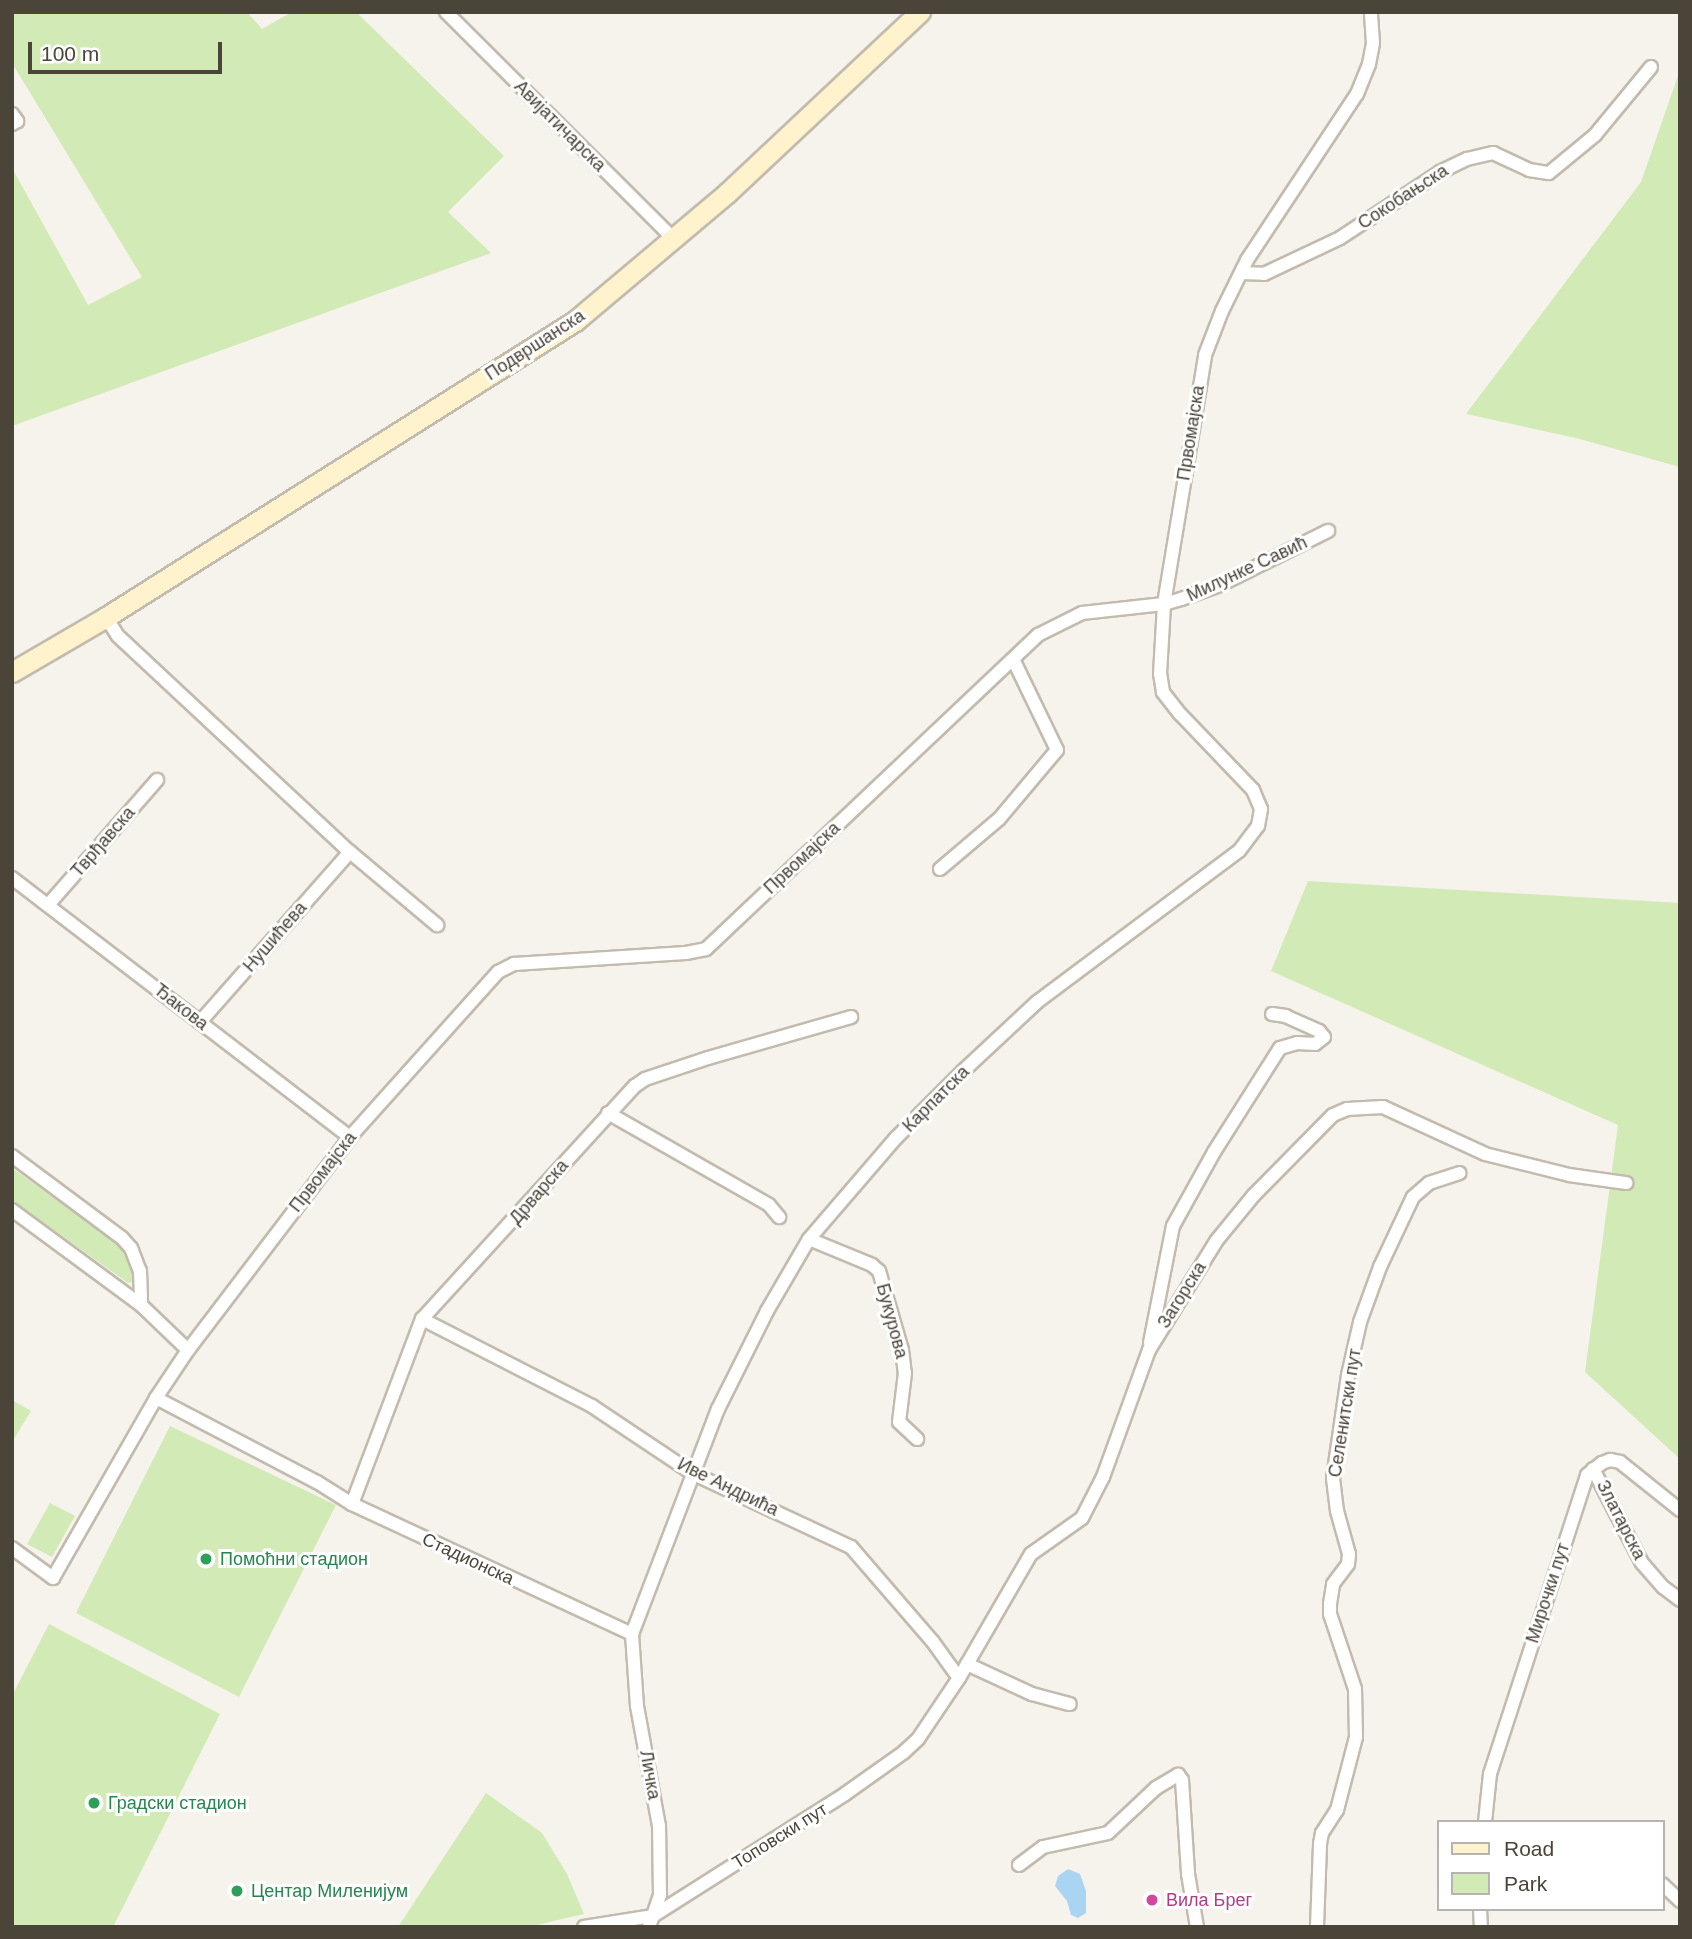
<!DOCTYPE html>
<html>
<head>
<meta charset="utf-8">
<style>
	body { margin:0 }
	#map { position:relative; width:1692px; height:1939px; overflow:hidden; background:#f6f3ec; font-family:Helvetica,sans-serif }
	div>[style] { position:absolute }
	.green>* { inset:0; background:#d2eab5 }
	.water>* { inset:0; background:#a9d4f2 }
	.roads { filter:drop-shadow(2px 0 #c2bbae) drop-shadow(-2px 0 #c2bbae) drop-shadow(0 2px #c2bbae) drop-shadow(0 -2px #c2bbae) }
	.street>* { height:12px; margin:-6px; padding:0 6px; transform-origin:6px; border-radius:6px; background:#fff }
	.secondary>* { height:19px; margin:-9.5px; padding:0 9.5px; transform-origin:9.5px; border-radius:9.5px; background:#fff3cd }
	.dots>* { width:19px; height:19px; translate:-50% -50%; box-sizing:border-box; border:4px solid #fff; border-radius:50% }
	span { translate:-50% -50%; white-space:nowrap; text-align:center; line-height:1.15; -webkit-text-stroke:6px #fff; paint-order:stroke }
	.street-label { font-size:18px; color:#4b4439 }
	.leisure-label { font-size:18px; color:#27864d }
	.left { translate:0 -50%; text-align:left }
	.hotel-label { font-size:18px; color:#b23c85 }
	.frame { position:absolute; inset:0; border:14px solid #4b4439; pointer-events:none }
	.legend { position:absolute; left:1437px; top:1820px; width:228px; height:91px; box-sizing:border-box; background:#fff; border:2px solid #b7b4b0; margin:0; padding:9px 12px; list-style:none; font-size:21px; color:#4b4439 }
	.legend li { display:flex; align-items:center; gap:14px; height:35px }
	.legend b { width:35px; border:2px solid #b7b4b0 }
	.scale { position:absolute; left:28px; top:42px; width:194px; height:32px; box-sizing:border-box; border:4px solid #4b4439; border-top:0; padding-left:9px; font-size:21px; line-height:24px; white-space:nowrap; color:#4b4439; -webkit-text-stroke:5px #fff; paint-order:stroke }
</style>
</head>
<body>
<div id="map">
	<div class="green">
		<div style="clip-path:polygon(12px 12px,247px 12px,262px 29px,292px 12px,356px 12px,504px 156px,448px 212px,491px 253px,12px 426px,12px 168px,88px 305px,142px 277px,12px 63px)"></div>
		<div style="clip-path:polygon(1680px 70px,1680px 467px,1576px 438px,1466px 414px,1641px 182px)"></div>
		<div style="clip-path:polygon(1308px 881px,1680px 903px,1680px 1459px,1585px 1372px,1618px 1125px,1271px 971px)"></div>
		<div style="clip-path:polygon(12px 1168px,121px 1246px,135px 1269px,132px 1282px,128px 1283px,12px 1200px)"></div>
		<div style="clip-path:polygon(12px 1400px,31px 1411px,12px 1442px)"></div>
		<div style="clip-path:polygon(170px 1426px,336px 1505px,239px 1697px,76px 1613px)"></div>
		<div style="clip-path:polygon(50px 1503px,75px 1516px,52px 1557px,27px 1544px)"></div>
		<div style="clip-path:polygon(49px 1624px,220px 1714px,113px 1927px,12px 1927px,12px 1696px)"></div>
		<div style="clip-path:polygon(486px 1793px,542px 1833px,567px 1874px,584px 1914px,528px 1927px,398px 1927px)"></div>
	</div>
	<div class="water">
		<div style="clip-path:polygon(1068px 1869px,1080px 1874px,1086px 1891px,1086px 1913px,1078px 1918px,1071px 1915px,1067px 1901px,1055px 1886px,1058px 1876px)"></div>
	</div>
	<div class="roads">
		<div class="street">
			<div style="left:446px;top:12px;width:323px;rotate:44.9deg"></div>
			<div style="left:12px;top:114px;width:9px;rotate:54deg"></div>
			<div style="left:17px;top:121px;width:6px;rotate:149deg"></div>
			<div style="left:1241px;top:273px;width:23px;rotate:2deg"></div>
			<div style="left:1264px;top:274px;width:84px;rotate:-25.3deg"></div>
			<div style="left:1340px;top:238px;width:120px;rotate:-33.4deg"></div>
			<div style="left:1440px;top:172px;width:30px;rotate:-26deg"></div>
			<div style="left:1467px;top:159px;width:27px;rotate:-13deg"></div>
			<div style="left:1493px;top:153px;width:40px;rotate:25deg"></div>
			<div style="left:1529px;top:170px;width:20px;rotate:9deg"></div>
			<div style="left:1549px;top:173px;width:60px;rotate:-39.6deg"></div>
			<div style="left:1595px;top:135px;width:88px;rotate:-50.5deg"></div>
			<div style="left:106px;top:617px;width:22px;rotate:58deg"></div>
			<div style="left:118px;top:636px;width:317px;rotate:43deg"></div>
			<div style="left:350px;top:852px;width:114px;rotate:40deg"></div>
			<div style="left:940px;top:869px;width:77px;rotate:-40.3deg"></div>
			<div style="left:999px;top:819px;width:90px;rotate:-50deg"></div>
			<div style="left:1057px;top:750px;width:101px;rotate:-115.8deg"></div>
			<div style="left:12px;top:878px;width:426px;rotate:37.5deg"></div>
			<div style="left:48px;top:905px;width:166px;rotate:-48.9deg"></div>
			<div style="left:200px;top:1022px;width:227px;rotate:-48.6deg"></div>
			<div style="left:608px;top:1113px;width:185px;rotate:29.7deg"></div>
			<div style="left:769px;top:1205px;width:16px;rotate:50deg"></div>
			<div style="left:12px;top:1156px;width:137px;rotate:36.7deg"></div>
			<div style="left:122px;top:1238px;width:13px;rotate:48deg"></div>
			<div style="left:131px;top:1248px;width:25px;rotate:69deg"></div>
			<div style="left:140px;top:1271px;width:34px;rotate:88deg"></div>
			<div style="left:12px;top:1210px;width:160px;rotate:36.4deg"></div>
			<div style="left:141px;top:1305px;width:65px;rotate:43.8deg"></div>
			<div style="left:809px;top:1239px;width:68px;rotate:22.4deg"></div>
			<div style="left:872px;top:1265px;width:9px;rotate:41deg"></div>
			<div style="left:879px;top:1271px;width:82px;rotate:73.8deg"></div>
			<div style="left:902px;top:1350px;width:23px;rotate:83deg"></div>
			<div style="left:905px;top:1373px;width:49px;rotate:97deg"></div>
			<div style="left:899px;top:1422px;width:25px;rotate:43deg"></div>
			<div style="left:422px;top:1319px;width:191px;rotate:27.1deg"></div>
			<div style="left:592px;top:1406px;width:120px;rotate:33.8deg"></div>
			<div style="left:692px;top:1473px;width:175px;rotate:25deg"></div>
			<div style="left:851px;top:1547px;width:125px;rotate:49.2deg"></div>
			<div style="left:933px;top:1642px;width:44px;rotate:54.2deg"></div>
			<div style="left:1150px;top:1343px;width:119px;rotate:-78.9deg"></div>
			<div style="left:1173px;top:1226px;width:85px;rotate:-61deg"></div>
			<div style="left:1214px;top:1152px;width:123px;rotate:-57.6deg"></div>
			<div style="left:1280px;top:1048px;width:18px;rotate:-16deg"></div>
			<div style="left:1297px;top:1043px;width:18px;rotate:3deg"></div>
			<div style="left:1315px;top:1044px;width:11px;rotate:-38deg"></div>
			<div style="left:1324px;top:1037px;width:8px;rotate:-130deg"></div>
			<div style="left:1319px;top:1031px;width:36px;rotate:-156deg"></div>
			<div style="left:1286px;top:1016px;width:14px;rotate:-172deg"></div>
			<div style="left:156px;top:1398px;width:182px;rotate:27.6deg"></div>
			<div style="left:317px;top:1482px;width:41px;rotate:32.2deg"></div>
			<div style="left:352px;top:1504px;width:309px;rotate:24.9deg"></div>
			<div style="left:1593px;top:1469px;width:106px;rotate:62.5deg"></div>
			<div style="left:1642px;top:1563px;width:32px;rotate:49deg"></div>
			<div style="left:1663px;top:1587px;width:21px;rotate:37deg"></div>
			<div style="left:352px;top:1504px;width:198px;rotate:-69.3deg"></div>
			<div style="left:422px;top:1319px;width:316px;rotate:-47.6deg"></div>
			<div style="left:635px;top:1086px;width:12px;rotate:-35deg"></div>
			<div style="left:645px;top:1079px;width:66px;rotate:-18.4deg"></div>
			<div style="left:708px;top:1058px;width:149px;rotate:-16deg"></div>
			<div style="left:12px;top:1548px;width:51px;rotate:36.2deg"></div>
			<div style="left:53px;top:1578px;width:207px;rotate:-60.2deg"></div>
			<div style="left:156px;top:1398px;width:58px;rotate:-56.3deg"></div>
			<div style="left:188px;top:1350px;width:268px;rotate:-52.7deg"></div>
			<div style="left:350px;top:1137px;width:222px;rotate:-48.1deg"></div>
			<div style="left:498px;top:972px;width:18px;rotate:-27deg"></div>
			<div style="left:514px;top:964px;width:172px;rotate:-3.7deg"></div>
			<div style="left:686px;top:953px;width:20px;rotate:-11deg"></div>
			<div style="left:706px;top:949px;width:457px;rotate:-43.4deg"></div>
			<div style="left:1038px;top:635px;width:49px;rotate:-26.6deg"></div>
			<div style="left:1082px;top:613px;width:82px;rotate:-6.3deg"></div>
			<div style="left:1164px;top:604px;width:18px;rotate:-16deg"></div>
			<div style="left:1181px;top:599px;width:41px;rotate:-19.7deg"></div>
			<div style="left:1220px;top:585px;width:121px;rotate:-26.6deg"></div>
			<div style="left:967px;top:1664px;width:72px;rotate:24.8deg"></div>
			<div style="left:1032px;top:1694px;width:39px;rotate:15deg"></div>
			<div style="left:1485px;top:1822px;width:48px;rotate:-84.1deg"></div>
			<div style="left:1490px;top:1774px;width:314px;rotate:-72deg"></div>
			<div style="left:1587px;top:1475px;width:19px;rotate:-39deg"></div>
			<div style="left:1602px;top:1463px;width:9px;rotate:-21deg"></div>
			<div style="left:1610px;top:1460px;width:10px;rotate:11deg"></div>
			<div style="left:1620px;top:1462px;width:77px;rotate:38.7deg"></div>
			<div style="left:1019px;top:1865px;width:30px;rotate:-37deg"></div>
			<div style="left:1043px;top:1847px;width:66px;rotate:-12.2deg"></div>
			<div style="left:1108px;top:1833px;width:66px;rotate:-43.2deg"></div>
			<div style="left:1156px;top:1788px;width:26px;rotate:-31deg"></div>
			<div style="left:1178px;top:1775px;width:6px;rotate:51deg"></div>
			<div style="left:1182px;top:1780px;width:94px;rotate:86.3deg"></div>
			<div style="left:1188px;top:1874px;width:54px;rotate:80.4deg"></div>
			<div style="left:1662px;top:1884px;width:25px;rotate:43deg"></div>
			<div style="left:1480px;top:1909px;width:18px;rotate:87deg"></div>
			<div style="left:584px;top:1927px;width:70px;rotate:-9.1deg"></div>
			<div style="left:653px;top:1916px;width:227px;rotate:-32.4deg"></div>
			<div style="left:845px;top:1794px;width:72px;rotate:-35.4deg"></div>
			<div style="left:904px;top:1752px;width:19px;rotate:-43deg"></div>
			<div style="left:918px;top:1739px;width:73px;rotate:-56.1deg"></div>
			<div style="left:959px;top:1678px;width:143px;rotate:-59.9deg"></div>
			<div style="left:1031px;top:1554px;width:62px;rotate:-35.2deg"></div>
			<div style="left:1082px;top:1518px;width:46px;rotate:-62.9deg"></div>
			<div style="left:1103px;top:1477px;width:135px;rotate:-70.1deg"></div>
			<div style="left:1149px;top:1350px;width:129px;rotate:-58.3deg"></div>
			<div style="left:1217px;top:1240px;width:58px;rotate:-50.6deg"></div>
			<div style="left:1254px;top:1195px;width:112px;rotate:-45.4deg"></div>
			<div style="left:1333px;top:1115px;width:15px;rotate:-23deg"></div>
			<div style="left:1347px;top:1109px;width:36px;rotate:-3deg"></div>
			<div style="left:1383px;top:1107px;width:112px;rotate:24.7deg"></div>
			<div style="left:1485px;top:1154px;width:87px;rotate:14deg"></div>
			<div style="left:1569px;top:1175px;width:58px;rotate:8deg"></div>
			<div style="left:649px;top:1927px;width:34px;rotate:-71deg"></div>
			<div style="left:660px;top:1895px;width:69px;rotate:-90.8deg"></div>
			<div style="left:659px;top:1826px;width:122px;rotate:-100.4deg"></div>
			<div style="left:637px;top:1706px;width:72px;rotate:-94deg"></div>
			<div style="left:632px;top:1634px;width:241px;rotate:-69.1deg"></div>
			<div style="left:718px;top:1409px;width:110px;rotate:-63.4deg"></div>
			<div style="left:767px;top:1311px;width:83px;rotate:-59.7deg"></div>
			<div style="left:809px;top:1239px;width:133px;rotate:-49.3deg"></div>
			<div style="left:896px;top:1138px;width:93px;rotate:-45deg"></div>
			<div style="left:962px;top:1072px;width:103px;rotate:-43deg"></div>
			<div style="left:1037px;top:1002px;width:252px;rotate:-36.8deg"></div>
			<div style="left:1239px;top:851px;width:31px;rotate:-53deg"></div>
			<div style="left:1258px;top:826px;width:17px;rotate:-80deg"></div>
			<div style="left:1261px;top:809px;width:21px;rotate:-113deg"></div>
			<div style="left:1253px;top:790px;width:105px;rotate:-133.8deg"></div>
			<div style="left:1180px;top:714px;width:28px;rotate:-128deg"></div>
			<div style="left:1163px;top:692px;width:18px;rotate:-99deg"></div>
			<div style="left:1160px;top:674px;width:70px;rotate:-86.7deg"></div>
			<div style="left:1164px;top:604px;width:252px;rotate:-80.6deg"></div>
			<div style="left:1205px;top:355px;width:47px;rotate:-68.9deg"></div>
			<div style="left:1222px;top:311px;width:57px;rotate:-63.9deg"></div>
			<div style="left:1247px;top:260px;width:199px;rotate:-56.5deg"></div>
			<div style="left:1357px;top:94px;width:32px;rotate:-68deg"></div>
			<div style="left:1369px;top:64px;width:21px;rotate:-79deg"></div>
			<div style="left:1373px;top:43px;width:31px;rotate:-94deg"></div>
			<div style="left:1317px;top:1927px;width:83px;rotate:-87.9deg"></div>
			<div style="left:1320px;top:1844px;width:11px;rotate:-80deg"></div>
			<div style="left:1322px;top:1833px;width:27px;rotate:-57deg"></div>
			<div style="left:1337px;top:1810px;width:75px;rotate:-75.4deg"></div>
			<div style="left:1356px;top:1737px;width:48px;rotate:-91.2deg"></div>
			<div style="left:1355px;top:1689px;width:79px;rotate:-108.4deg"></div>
			<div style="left:1330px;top:1614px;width:10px;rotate:-90deg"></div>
			<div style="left:1330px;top:1604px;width:20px;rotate:-81deg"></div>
			<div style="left:1333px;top:1584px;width:25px;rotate:-53deg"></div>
			<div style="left:1348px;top:1564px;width:10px;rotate:-84deg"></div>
			<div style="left:1349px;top:1554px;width:45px;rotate:-105.6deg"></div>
			<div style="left:1337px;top:1511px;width:33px;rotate:-97deg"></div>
			<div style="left:1333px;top:1478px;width:104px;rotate:-81.7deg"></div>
			<div style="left:1348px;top:1375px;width:54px;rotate:-77.2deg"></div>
			<div style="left:1360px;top:1322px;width:59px;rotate:-70deg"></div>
			<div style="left:1380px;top:1267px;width:77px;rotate:-64.8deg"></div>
			<div style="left:1413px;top:1197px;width:21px;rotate:-41deg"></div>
			<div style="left:1429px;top:1183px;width:32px;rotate:-18deg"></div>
		</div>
		<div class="secondary">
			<div style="left:12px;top:672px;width:109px;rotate:-30.3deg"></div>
			<div style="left:106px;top:617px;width:555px;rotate:-32.26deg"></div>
			<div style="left:575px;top:321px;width:199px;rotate:-40.1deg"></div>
			<div style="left:727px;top:193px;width:265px;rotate:-43.2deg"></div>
		</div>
	</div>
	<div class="dots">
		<div style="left:206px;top:1559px;background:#2e9e5b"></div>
		<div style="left:94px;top:1803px;background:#2e9e5b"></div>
		<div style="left:237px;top:1891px;background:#2e9e5b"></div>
		<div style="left:1152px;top:1900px;background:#d1479c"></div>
	</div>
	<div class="street-label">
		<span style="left:560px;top:126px;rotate:45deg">Авијатичарска</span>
		<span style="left:1403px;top:197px;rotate:-33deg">Сокобањска</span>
		<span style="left:535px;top:345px;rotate:-33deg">Подвршанска</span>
		<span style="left:1191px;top:433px;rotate:-81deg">Првомајска</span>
		<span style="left:1247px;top:569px;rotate:-25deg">Милунке Савић</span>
		<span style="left:103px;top:842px;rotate:-49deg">Тврђавска</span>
		<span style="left:802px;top:858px;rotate:-43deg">Првомајска</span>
		<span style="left:275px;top:937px;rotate:-49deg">Нушићева</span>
		<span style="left:181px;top:1007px;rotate:38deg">Ђакова</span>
		<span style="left:936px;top:1099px;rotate:-45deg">Карпатска</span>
		<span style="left:323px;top:1172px;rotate:-52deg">Првомајска</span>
		<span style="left:539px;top:1192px;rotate:-49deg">Дрварска</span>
		<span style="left:1182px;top:1295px;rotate:-58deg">Загорска</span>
		<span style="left:892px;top:1321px;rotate:75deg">Букурова</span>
		<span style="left:1345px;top:1413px;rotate:-81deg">Селенитски пут</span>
		<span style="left:728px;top:1487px;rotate:26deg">Иве Андрића</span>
		<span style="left:1621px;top:1520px;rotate:63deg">Златарска</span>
		<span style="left:468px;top:1559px;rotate:25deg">Стадионска</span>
		<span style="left:1548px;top:1593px;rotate:-72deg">Мирочки пут</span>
		<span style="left:650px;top:1775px;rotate:80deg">Личка</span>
		<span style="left:780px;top:1836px;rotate:-32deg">Топовски пут</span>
	</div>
	<div class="leisure-label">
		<span class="left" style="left:220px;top:1559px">Помоћни стадион</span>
		<span class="left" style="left:108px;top:1803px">Градски стадион</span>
		<span class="left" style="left:251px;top:1891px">Центар Миленијум</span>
	</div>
	<div class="hotel-label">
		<span class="left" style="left:1166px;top:1900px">Вила Брег</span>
	</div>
	<div class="frame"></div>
	<ul class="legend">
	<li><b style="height:9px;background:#fff3cd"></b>Road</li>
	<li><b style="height:19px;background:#d2eab5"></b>Park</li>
	</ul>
	<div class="scale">100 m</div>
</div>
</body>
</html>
